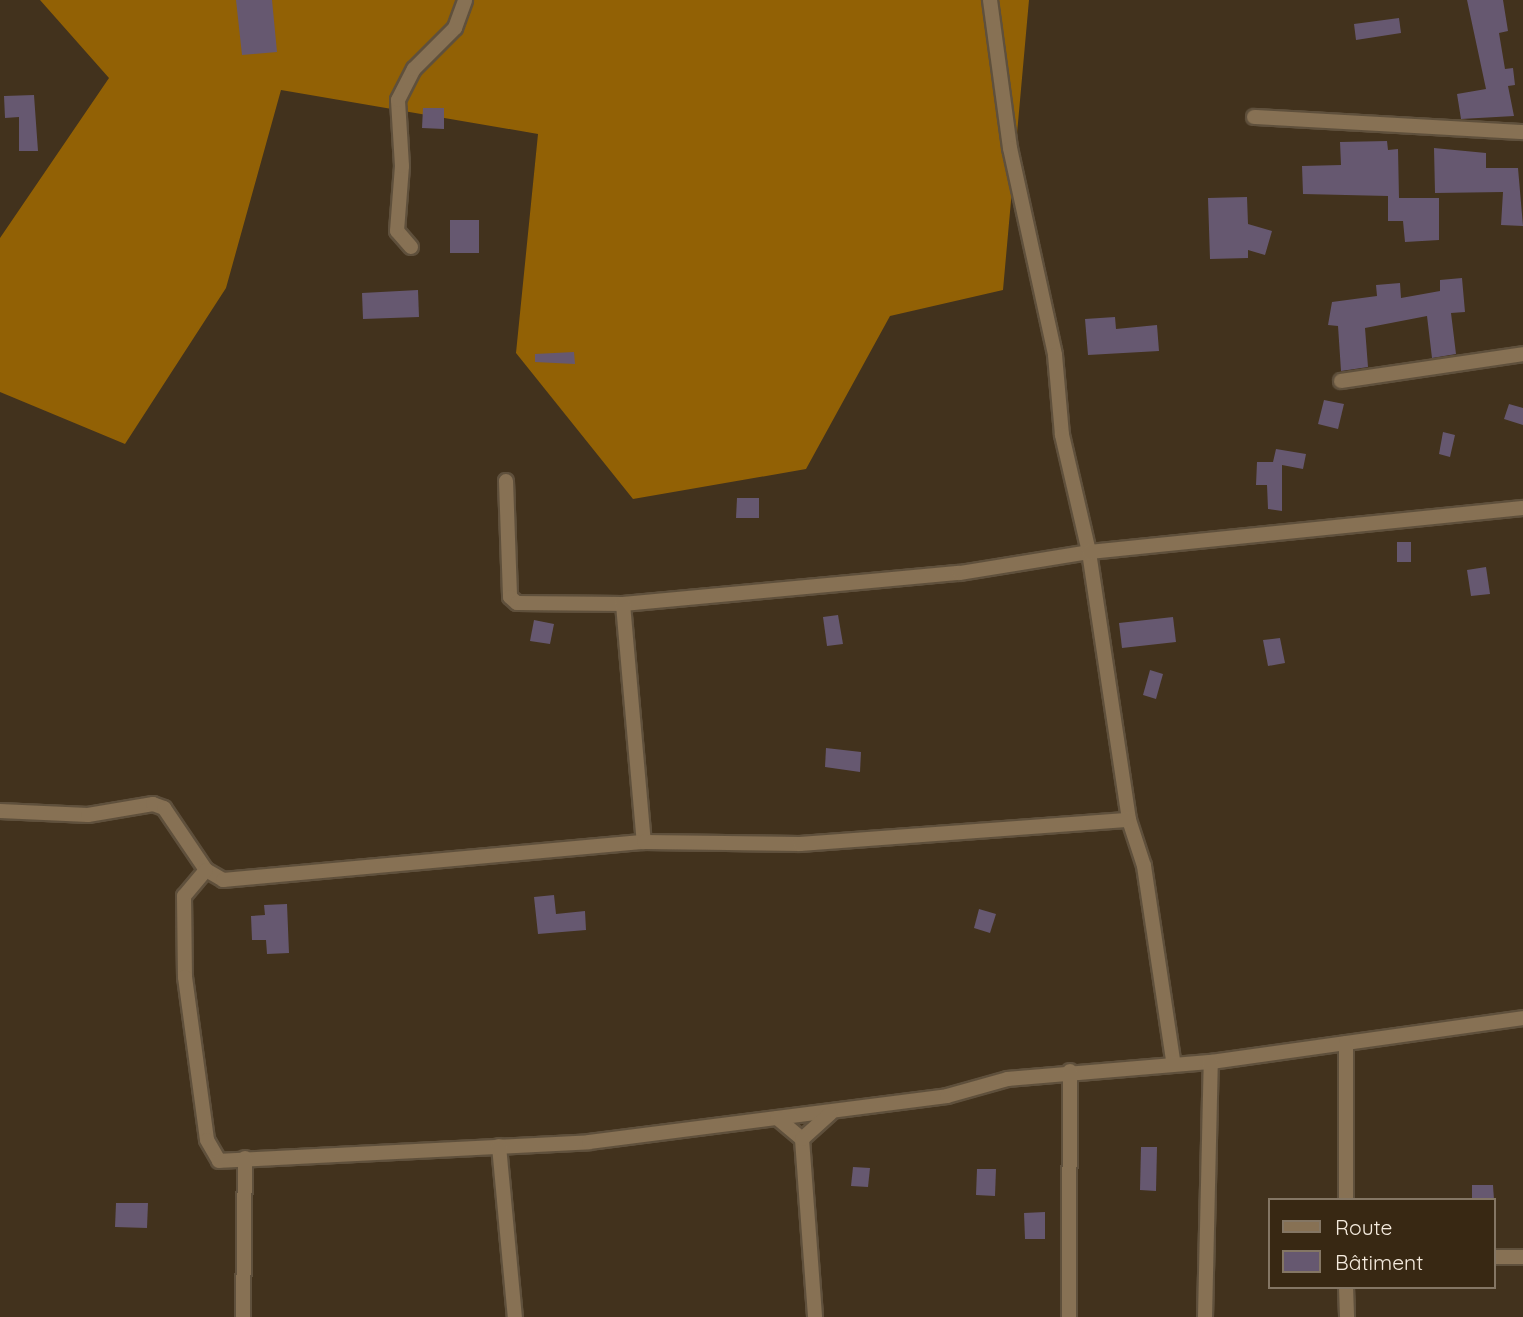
<!DOCTYPE html>
<html>
<head>
<meta charset="utf-8">
<style>
	body { margin:0 }
	#map { position:relative; width:1523px; height:1317px; overflow:hidden; background:#42321d; font-family:Quicksand,sans-serif }
	div>[style] { position:absolute }
	.forest>* { inset:0; background:#926105 }
	.building>* { inset:0; background:#665870 }
	.roads { filter:drop-shadow(2px 0 #5f503c) drop-shadow(-2px 0 #5f503c) drop-shadow(0 2px #5f503c) drop-shadow(0 -2px #5f503c) }
	.street>* { height:14px; margin:-7px; padding:0 7px; transform-origin:7px; border-radius:7px; background:#877154 }
	span { translate:-50% -50%; white-space:nowrap; text-align:center; line-height:1.15; -webkit-text-stroke:5px #382813; paint-order:stroke }
	.legend { position:absolute; left:1268px; top:1198px; width:228px; height:91px; box-sizing:border-box; background:#382813; border:2px solid #847664; margin:0; padding:9px 12px; list-style:none; font-size:21px; color:#f5ebde }
	.legend li { display:flex; align-items:center; gap:14px; height:35px }
	.legend b { width:35px; border:2px solid #847664 }
</style>
</head>
<body>
<div id="map">
	<div class="forest">
		<div style="clip-path:polygon(40px 0,1029px 0,1003px 290px,890px 316px,806px 469px,633px 499px,516px 353px,538px 134px,281px 90px,226px 288px,125px 444px,0 392px,0 238px,109px 78px)"></div>
	</div>
	<div class="building">
		<div style="clip-path:polygon(236px 0,272px 0,277px 52px,242px 55px)"></div>
		<div style="clip-path:polygon(1467px 0,1503px 0,1508px 31px,1499px 33px,1505px 69px,1513px 68px,1515px 85px,1508px 86px,1514px 116px,1461px 119px,1457px 94px,1486px 89px)"></div>
		<div style="clip-path:polygon(1399px 18px,1401px 33px,1356px 40px,1354px 24px)"></div>
		<div style="clip-path:polygon(34px 95px,38px 151px,19px 151px,19px 117px,5px 118px,4px 96px)"></div>
		<div style="clip-path:polygon(423px 108px,444px 108px,444px 129px,422px 128px)"></div>
		<div style="clip-path:polygon(1387px 141px,1388px 150px,1398px 149px,1399px 198px,1439px 198px,1439px 240px,1405px 242px,1403px 221px,1388px 221px,1388px 196px,1303px 194px,1302px 166px,1341px 165px,1340px 142px)"></div>
		<div style="clip-path:polygon(1434px 148px,1486px 153px,1486px 168px,1518px 168px,1523px 226px,1501px 225px,1503px 192px,1435px 193px)"></div>
		<div style="clip-path:polygon(1247px 197px,1248px 224px,1272px 231px,1265px 255px,1248px 250px,1248px 258px,1210px 259px,1208px 198px)"></div>
		<div style="clip-path:polygon(450px 220px,479px 220px,479px 253px,450px 253px)"></div>
		<div style="clip-path:polygon(1462px 278px,1465px 312px,1451px 313px,1456px 354px,1432px 358px,1427px 316px,1365px 328px,1368px 367px,1341px 371px,1338px 326px,1328px 325px,1332px 302px,1377px 296px,1376px 285px,1400px 283px,1401px 298px,1440px 291px,1440px 280px)"></div>
		<div style="clip-path:polygon(418px 290px,419px 317px,363px 319px,362px 293px)"></div>
		<div style="clip-path:polygon(1115px 317px,1116px 329px,1157px 325px,1159px 351px,1088px 355px,1085px 319px)"></div>
		<div style="clip-path:polygon(574px 352px,575px 364px,535px 362px,535px 354px)"></div>
		<div style="clip-path:polygon(1324px 400px,1344px 404px,1338px 429px,1318px 424px)"></div>
		<div style="clip-path:polygon(1509px 404px,1523px 408px,1523px 425px,1504px 419px)"></div>
		<div style="clip-path:polygon(1443px 432px,1455px 435px,1450px 457px,1439px 454px)"></div>
		<div style="clip-path:polygon(1276px 449px,1306px 454px,1303px 469px,1282px 465px,1282px 511px,1268px 509px,1267px 485px,1256px 485px,1257px 462px,1273px 462px)"></div>
		<div style="clip-path:polygon(737px 498px,759px 498px,759px 518px,736px 518px)"></div>
		<div style="clip-path:polygon(1397px 542px,1411px 542px,1411px 562px,1397px 562px)"></div>
		<div style="clip-path:polygon(1486px 567px,1490px 594px,1471px 596px,1467px 570px)"></div>
		<div style="clip-path:polygon(838px 615px,843px 644px,827px 646px,823px 617px)"></div>
		<div style="clip-path:polygon(1173px 617px,1176px 642px,1122px 648px,1119px 623px)"></div>
		<div style="clip-path:polygon(534px 620px,554px 624px,550px 644px,530px 641px)"></div>
		<div style="clip-path:polygon(1280px 638px,1285px 663px,1268px 666px,1263px 640px)"></div>
		<div style="clip-path:polygon(1150px 670px,1163px 674px,1156px 699px,1143px 695px)"></div>
		<div style="clip-path:polygon(826px 748px,861px 752px,860px 772px,825px 767px)"></div>
		<div style="clip-path:polygon(554px 895px,556px 914px,585px 911px,586px 930px,538px 934px,534px 897px)"></div>
		<div style="clip-path:polygon(287px 904px,289px 953px,267px 954px,266px 940px,252px 940px,251px 916px,265px 915px,264px 905px)"></div>
		<div style="clip-path:polygon(979px 909px,996px 914px,990px 933px,974px 928px)"></div>
		<div style="clip-path:polygon(1141px 1147px,1157px 1147px,1156px 1191px,1140px 1190px)"></div>
		<div style="clip-path:polygon(853px 1167px,870px 1168px,868px 1187px,851px 1186px)"></div>
		<div style="clip-path:polygon(977px 1169px,996px 1169px,995px 1196px,976px 1195px)"></div>
		<div style="clip-path:polygon(1472px 1185px,1493px 1185px,1494px 1200px,1472px 1200px)"></div>
		<div style="clip-path:polygon(116px 1203px,148px 1203px,147px 1228px,115px 1227px)"></div>
		<div style="clip-path:polygon(1045px 1212px,1045px 1239px,1025px 1239px,1024px 1213px)"></div>
	</div>
	<div class="roads">
		<div class="street">
			<div style="left:990px;top:0;width:149px;rotate:82.3deg"></div>
			<div style="left:1010px;top:148px;width:212px;rotate:77.7deg"></div>
			<div style="left:1055px;top:355px;width:80px;rotate:85deg"></div>
			<div style="left:1062px;top:435px;width:120px;rotate:77deg"></div>
			<div style="left:1089px;top:552px;width:271px;rotate:81.5deg"></div>
			<div style="left:1129px;top:820px;width:48px;rotate:71.9deg"></div>
			<div style="left:1144px;top:866px;width:197px;rotate:81.5deg"></div>
			<div style="left:1254px;top:117px;width:269px;rotate:3.2deg"></div>
			<div style="left:411px;top:247px;width:21px;rotate:-131deg"></div>
			<div style="left:397px;top:231px;width:65px;rotate:-85.6deg"></div>
			<div style="left:402px;top:166px;width:66px;rotate:-93.5deg"></div>
			<div style="left:398px;top:100px;width:35px;rotate:-63deg"></div>
			<div style="left:414px;top:69px;width:58px;rotate:-45deg"></div>
			<div style="left:455px;top:28px;width:30px;rotate:-70deg"></div>
			<div style="left:1341px;top:381px;width:184px;rotate:-8.4deg"></div>
			<div style="left:506px;top:481px;width:116px;rotate:88deg"></div>
			<div style="left:510px;top:597px;width:9px;rotate:41deg"></div>
			<div style="left:517px;top:603px;width:106px;rotate:0.5deg"></div>
			<div style="left:623px;top:604px;width:338px;rotate:-5.3deg"></div>
			<div style="left:960px;top:573px;width:131px;rotate:-9.2deg"></div>
			<div style="left:1089px;top:552px;width:436px;rotate:-5.8deg"></div>
			<div style="left:623px;top:604px;width:239px;rotate:85deg"></div>
			<div style="left:0;top:811px;width:88px;rotate:2.6deg"></div>
			<div style="left:88px;top:815px;width:66px;rotate:-9.6deg"></div>
			<div style="left:153px;top:804px;width:12px;rotate:20deg"></div>
			<div style="left:164px;top:808px;width:75px;rotate:55.9deg"></div>
			<div style="left:206px;top:870px;width:20px;rotate:30deg"></div>
			<div style="left:223px;top:880px;width:423px;rotate:-5.2deg"></div>
			<div style="left:644px;top:842px;width:156px;rotate:0.7deg"></div>
			<div style="left:800px;top:844px;width:330px;rotate:-4.2deg"></div>
			<div style="left:206px;top:870px;width:34px;rotate:130deg"></div>
			<div style="left:184px;top:896px;width:81px;rotate:89.3deg"></div>
			<div style="left:185px;top:977px;width:164px;rotate:82.3deg"></div>
			<div style="left:207px;top:1140px;width:24px;rotate:60deg"></div>
			<div style="left:219px;top:1161px;width:370px;rotate:-2.9deg"></div>
			<div style="left:589px;top:1142px;width:361px;rotate:-7.3deg"></div>
			<div style="left:947px;top:1096px;width:63px;rotate:-15.6deg"></div>
			<div style="left:1008px;top:1079px;width:204px;rotate:-4.8deg"></div>
			<div style="left:1211px;top:1062px;width:315px;rotate:-8deg"></div>
			<div style="left:1346px;top:1043px;width:157px;rotate:90deg"></div>
			<div style="left:777px;top:1118px;width:33px;rotate:40deg"></div>
			<div style="left:802px;top:1139px;width:178px;rotate:85.8deg"></div>
			<div style="left:802px;top:1139px;width:38px;rotate:-42deg"></div>
			<div style="left:499px;top:1146px;width:172px;rotate:84.7deg"></div>
			<div style="left:1493px;top:1257px;width:30px"></div>
			<div style="left:1346px;top:1287px;width:30px;rotate:88deg"></div>
			<div style="left:243px;top:1317px;width:159px;rotate:-89.3deg"></div>
			<div style="left:1069px;top:1317px;width:246px;rotate:-89.8deg"></div>
			<div style="left:1205px;top:1317px;width:255px;rotate:-88.7deg"></div>
		</div>
	</div>
	<ul class="legend">
	<li><b style="height:9px;background:#877154"></b>Route</li>
	<li><b style="height:19px;background:#665870"></b>Bâtiment</li>
	</ul>
</div>
</body>
</html>
